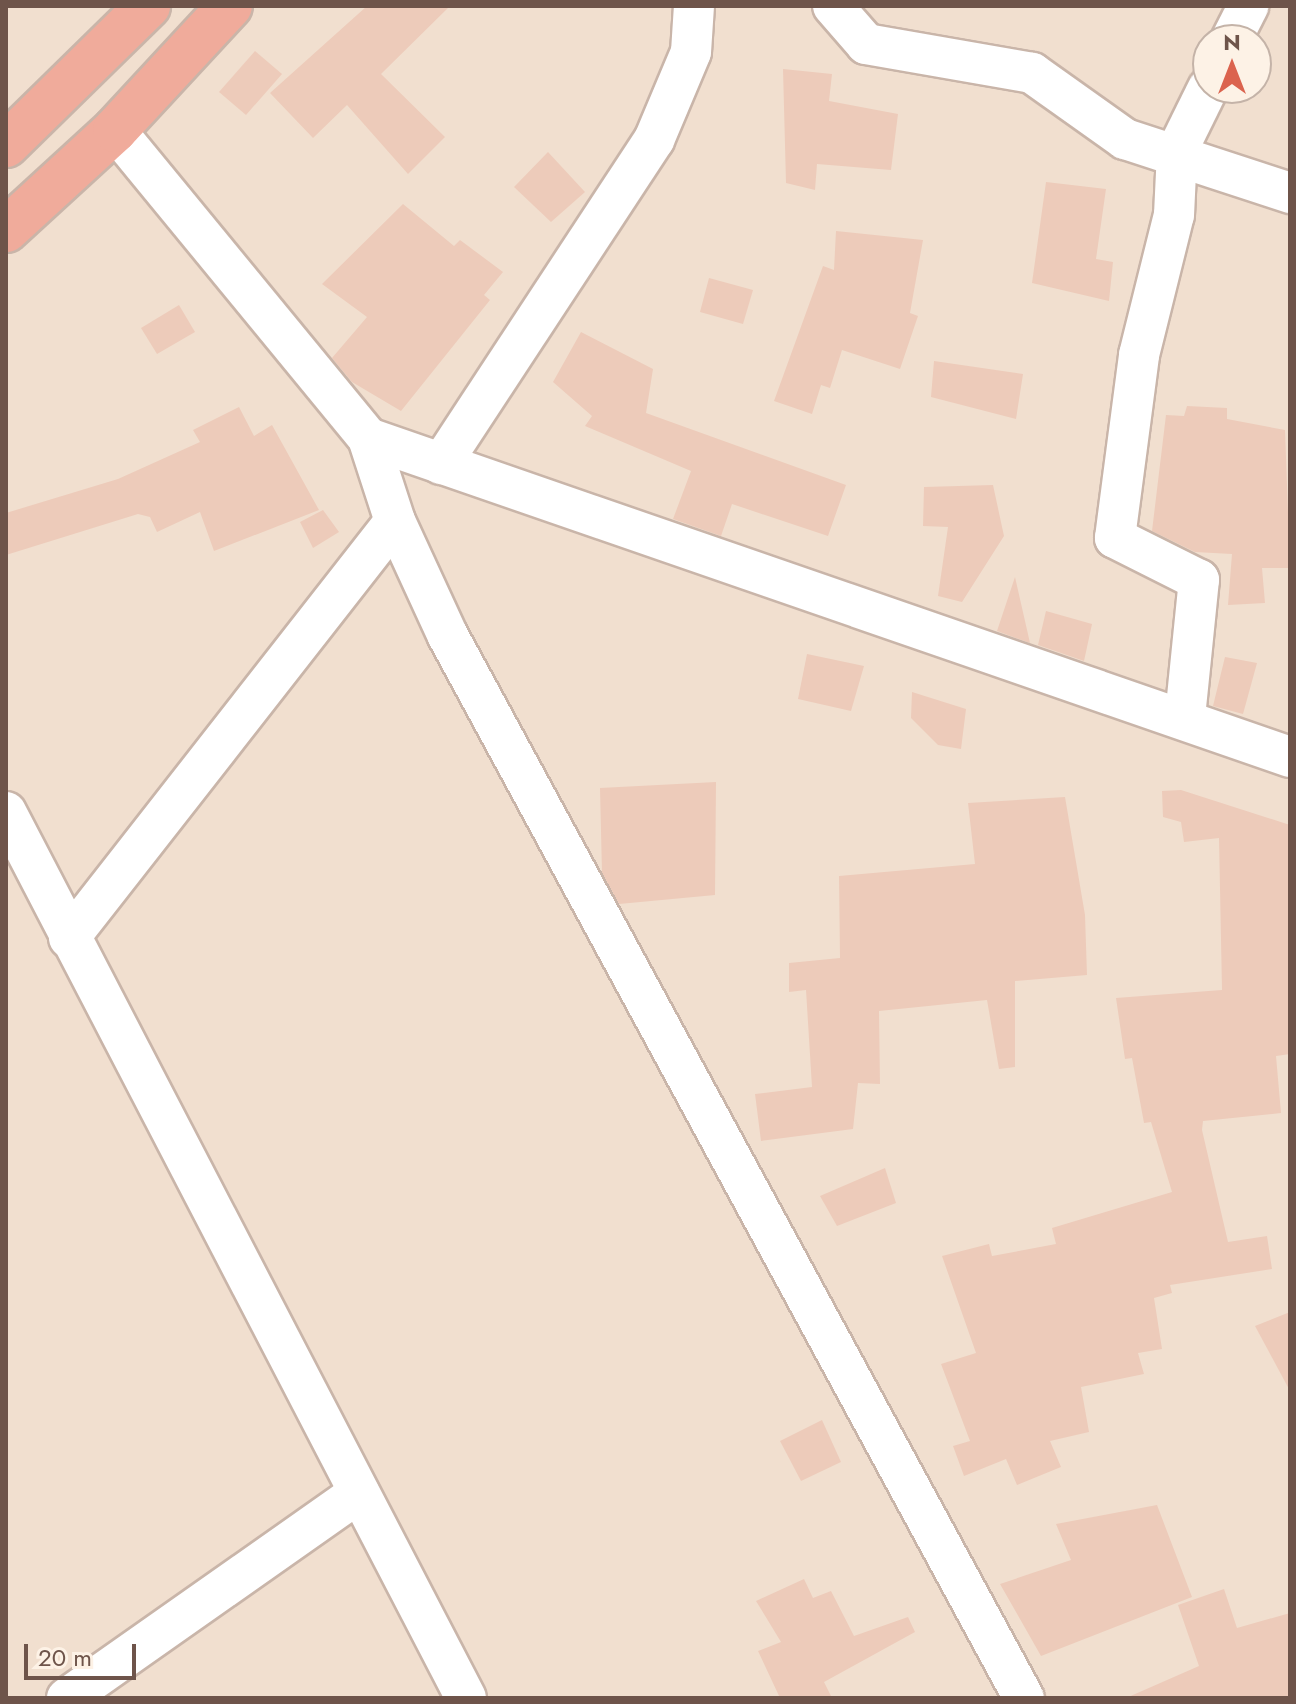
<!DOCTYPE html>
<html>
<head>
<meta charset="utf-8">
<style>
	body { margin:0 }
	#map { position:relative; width:1296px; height:1704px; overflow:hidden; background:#faeee0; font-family:Jost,sans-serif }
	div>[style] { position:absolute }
	.residential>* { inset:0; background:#f1dfcf }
	.building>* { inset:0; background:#edcbba }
	.roads { filter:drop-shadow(2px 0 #c9b5a9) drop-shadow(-2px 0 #c9b5a9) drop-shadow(0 2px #c9b5a9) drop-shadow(0 -2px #c9b5a9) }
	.street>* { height:40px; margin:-20px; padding:0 20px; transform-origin:20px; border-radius:20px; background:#fff }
	.highway>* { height:44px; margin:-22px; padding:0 22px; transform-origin:22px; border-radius:22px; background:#f0ab9b }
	span { translate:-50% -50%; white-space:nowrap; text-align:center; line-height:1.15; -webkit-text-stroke:7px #fdf2e6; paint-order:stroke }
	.frame { position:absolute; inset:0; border:8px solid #6e544a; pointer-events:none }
	.north { position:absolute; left:1192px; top:24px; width:80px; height:80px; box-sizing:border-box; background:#fdf2e6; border:2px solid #c4b3a8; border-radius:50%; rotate:0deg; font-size:22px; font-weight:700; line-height:32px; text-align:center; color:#6e544a }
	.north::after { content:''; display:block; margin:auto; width:28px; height:36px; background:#db634e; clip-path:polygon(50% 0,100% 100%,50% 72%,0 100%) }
	.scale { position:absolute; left:24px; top:1644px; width:112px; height:36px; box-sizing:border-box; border:4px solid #6e544a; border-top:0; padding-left:10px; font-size:24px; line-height:28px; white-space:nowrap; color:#6e544a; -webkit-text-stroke:6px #fdf2e6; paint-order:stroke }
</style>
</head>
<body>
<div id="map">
	<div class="residential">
		<div style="clip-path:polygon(evenodd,6px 6px,1290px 6px,1290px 1698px,6px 1698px,6px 6px,1208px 40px,1256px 40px,1256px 88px,1208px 88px,1208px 40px)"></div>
	</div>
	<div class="building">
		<div style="clip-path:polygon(367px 6px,450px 6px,381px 74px,445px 137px,408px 174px,347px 105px,313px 138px,270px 93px)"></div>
		<div style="clip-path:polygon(255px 51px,282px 74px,246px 115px,219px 92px)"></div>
		<div style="clip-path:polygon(783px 69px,832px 74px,829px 101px,898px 114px,891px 170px,817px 164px,815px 190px,786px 183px)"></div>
		<div style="clip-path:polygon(548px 152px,585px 192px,551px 222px,514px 187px)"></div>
		<div style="clip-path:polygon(1046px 182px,1106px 189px,1096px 259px,1113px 262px,1109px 301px,1032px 283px)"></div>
		<div style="clip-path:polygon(403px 204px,454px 246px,460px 240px,503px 272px,484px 295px,490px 300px,401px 411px,352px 382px,332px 358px,367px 317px,322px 284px)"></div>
		<div style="clip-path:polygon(836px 231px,923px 240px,910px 313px,918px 316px,900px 369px,842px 350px,830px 388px,821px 385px,812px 414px,774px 401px,823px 266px,834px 270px)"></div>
		<div style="clip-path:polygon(709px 278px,753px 290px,743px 324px,700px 312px)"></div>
		<div style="clip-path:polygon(179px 305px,195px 332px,157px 354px,141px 328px)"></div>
		<div style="clip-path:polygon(581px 332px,653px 369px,646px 413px,846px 485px,828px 536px,732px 504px,721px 536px,673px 519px,691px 471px,585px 426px,592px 416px,553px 382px)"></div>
		<div style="clip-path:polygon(934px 361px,1023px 374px,1016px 419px,931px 397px)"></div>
		<div style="clip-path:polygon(1187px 406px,1227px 408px,1227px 419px,1285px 430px,1290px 568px,1262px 568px,1265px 603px,1228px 605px,1232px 554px,1195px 552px,1152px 531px,1166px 415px,1184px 416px)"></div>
		<div style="clip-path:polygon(239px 407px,254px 436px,272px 425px,319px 510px,214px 551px,200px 512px,157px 532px,150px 517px,138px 514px,6px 555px,6px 513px,118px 479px,200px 442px,193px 430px)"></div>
		<div style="clip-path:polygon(993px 485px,1004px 536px,962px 602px,938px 596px,948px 527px,923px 526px,924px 487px)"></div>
		<div style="clip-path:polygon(323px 510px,339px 532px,313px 548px,300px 522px)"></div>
		<div style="clip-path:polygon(1015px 577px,1030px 643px,997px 631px)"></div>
		<div style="clip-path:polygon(1046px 611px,1092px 624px,1084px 661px,1038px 645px)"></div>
		<div style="clip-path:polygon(807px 654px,864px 666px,851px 711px,798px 699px)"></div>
		<div style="clip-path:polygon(1225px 657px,1257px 663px,1243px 714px,1213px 706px)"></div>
		<div style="clip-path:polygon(912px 692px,966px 709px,961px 749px,938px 745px,911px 718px)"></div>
		<div style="clip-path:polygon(716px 782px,715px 895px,619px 904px,602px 873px,600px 788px)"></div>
		<div style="clip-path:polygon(1181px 790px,1290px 825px,1290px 1054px,1276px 1056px,1281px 1113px,1203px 1121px,1202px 1130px,1228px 1242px,1267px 1236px,1272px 1269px,1170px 1285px,1172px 1293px,1154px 1298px,1162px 1349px,1138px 1353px,1144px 1374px,1081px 1387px,1089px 1432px,1050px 1441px,1061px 1467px,1017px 1485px,1006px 1459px,964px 1476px,953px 1446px,970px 1441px,941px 1364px,976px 1353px,942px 1256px,989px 1244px,992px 1256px,1056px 1244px,1052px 1228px,1172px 1192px,1151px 1122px,1144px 1123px,1132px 1058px,1125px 1059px,1116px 998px,1222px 990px,1219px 838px,1184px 842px,1181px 822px,1163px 817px,1162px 791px)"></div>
		<div style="clip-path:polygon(1065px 797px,1085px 915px,1087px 975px,1015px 981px,1015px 1067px,999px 1069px,987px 1000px,879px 1011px,880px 1084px,858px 1083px,853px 1129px,761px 1141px,755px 1094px,812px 1087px,806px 990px,789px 992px,789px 963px,840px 958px,839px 876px,975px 864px,968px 803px)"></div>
		<div style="clip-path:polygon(885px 1168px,896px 1203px,837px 1226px,820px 1196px)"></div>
		<div style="clip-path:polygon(1290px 1312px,1290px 1391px,1255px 1326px)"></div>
		<div style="clip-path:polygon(822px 1420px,841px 1462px,801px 1481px,780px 1441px)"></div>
		<div style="clip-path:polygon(1157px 1505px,1192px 1597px,1041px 1656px,1000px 1584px,1071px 1560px,1056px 1524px)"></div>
		<div style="clip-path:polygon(804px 1579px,813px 1598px,831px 1591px,854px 1636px,908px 1617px,915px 1632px,824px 1682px,832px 1698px,780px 1698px,758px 1651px,781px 1642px,756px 1601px)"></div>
		<div style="clip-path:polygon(1224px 1589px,1237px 1628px,1290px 1613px,1290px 1698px,1126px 1698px,1199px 1666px,1178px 1605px)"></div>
	</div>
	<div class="roads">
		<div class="street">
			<div style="left:833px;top:6px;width:50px;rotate:49deg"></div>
			<div style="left:866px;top:44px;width:169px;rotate:9.9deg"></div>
			<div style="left:1032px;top:73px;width:114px;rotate:35.4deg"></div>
			<div style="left:1125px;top:139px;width:174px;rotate:18.1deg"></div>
			<div style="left:1231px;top:40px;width:38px;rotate:-63deg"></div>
			<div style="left:115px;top:130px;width:399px;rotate:50.6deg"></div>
			<div style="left:368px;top:438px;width:87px;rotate:72deg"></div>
			<div style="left:395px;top:521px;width:127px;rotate:65.3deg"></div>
			<div style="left:448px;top:636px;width:1208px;rotate:61.53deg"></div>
			<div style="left:368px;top:438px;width:976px;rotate:19.08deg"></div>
			<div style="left:441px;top:464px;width:388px;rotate:-56.7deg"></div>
			<div style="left:654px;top:140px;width:95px;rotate:-67.2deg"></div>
			<div style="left:691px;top:52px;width:46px;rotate:-86.3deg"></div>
			<div style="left:1185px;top:717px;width:138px;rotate:-84.2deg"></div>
			<div style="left:1199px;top:580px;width:94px;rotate:-153.4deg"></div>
			<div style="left:1115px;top:538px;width:185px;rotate:-82.5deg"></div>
			<div style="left:1139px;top:355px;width:144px;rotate:-76deg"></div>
			<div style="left:1174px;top:215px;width:64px;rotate:-87.3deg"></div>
			<div style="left:1177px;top:151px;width:70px;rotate:-63.8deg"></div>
			<div style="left:6px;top:812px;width:998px;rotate:62.56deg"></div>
			<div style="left:69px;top:938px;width:529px;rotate:-51.98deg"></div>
			<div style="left:67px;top:1698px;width:357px;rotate:-35.1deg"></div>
		</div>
		<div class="highway">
			<div style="left:6px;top:145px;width:199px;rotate:-44.4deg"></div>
			<div style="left:6px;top:230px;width:148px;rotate:-42.5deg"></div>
			<div style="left:115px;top:130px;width:169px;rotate:-47.2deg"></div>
		</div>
	</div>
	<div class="frame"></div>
	<div class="north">N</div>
	<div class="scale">20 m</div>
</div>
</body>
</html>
